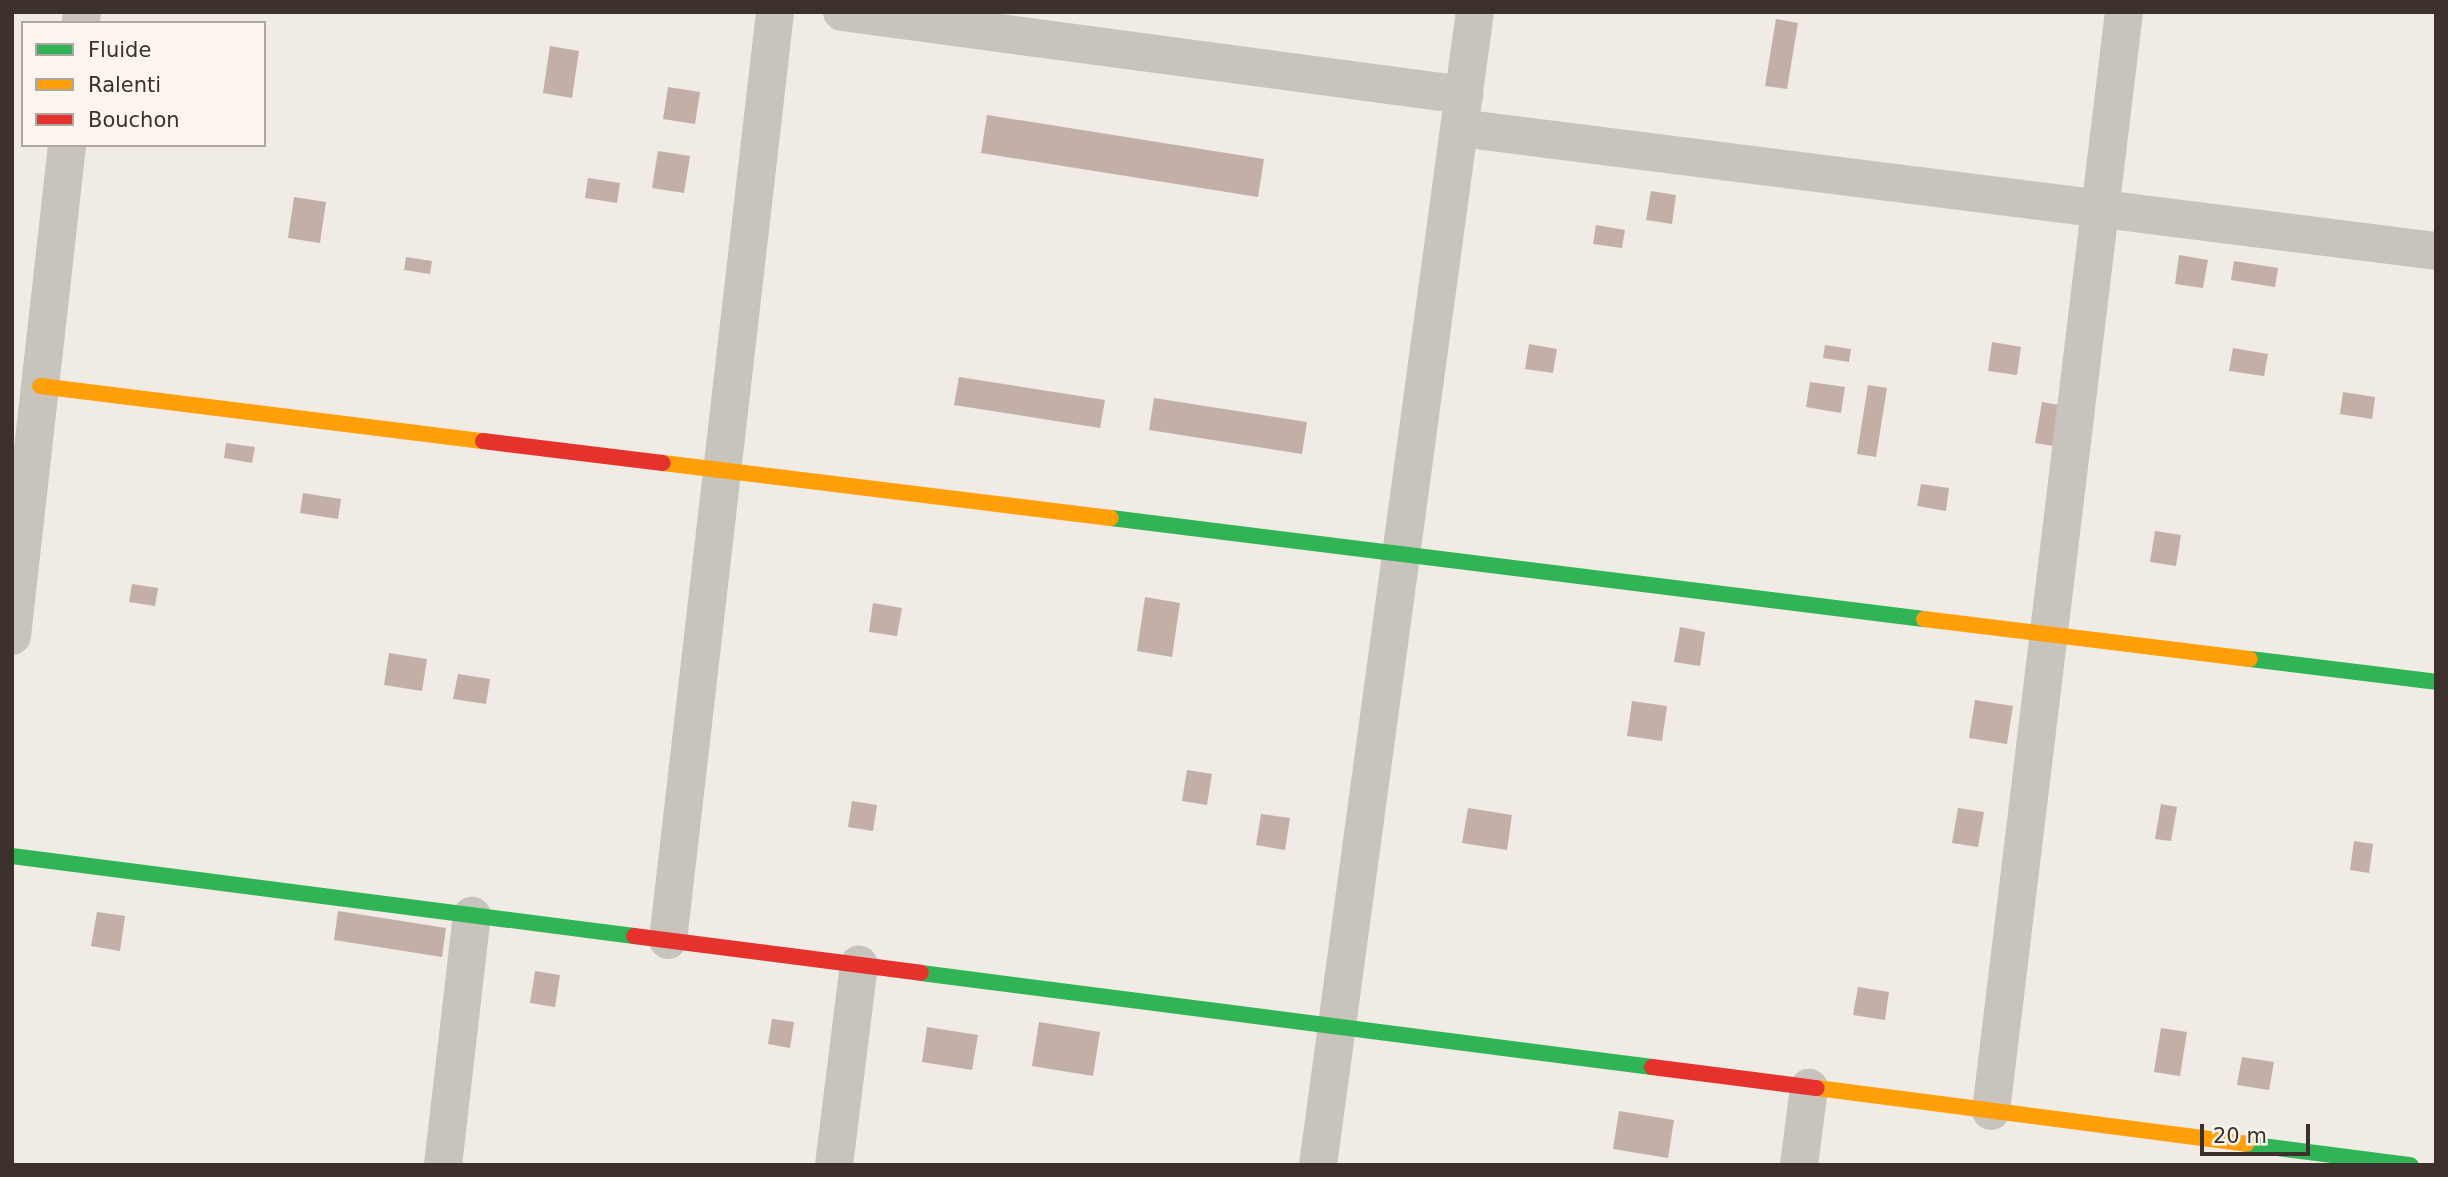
<!DOCTYPE html>
<html>
<head>
<meta charset="utf-8">
<style>
	body { margin:0 }
	#map { position:relative; width:2448px; height:1177px; overflow:hidden; background:#f0ebe5; font-family:"DejaVu Sans",sans-serif }
	div>[style] { position:absolute }
	.building>* { inset:0; background:#c3afa7 }
	.street>* { height:38px; margin:-19px; padding:0 19px; transform-origin:19px; border-radius:19px; background:#c9c3be }
	.fast>* { height:16px; margin:-8px; padding:0 8px; transform-origin:8px; border-radius:8px; background:#30b455 }
	.slow>* { height:16px; margin:-8px; padding:0 8px; transform-origin:8px; border-radius:8px; background:#ff9f0a }
	.jam>* { height:16px; margin:-8px; padding:0 8px; transform-origin:8px; border-radius:8px; background:#e5322d }
	span { translate:-50% -50%; white-space:nowrap; text-align:center; line-height:1.15; -webkit-text-stroke:6px #fbf5ee; paint-order:stroke }
	.frame { position:absolute; inset:0; border:14px solid #3b302b; pointer-events:none }
	.legend { position:absolute; left:21px; top:21px; width:245px; height:126px; box-sizing:border-box; background:#fbf5ee; border:2px solid #aea6a0; margin:0; padding:9px 12px; list-style:none; font-size:21px; color:#3b302b }
	.legend li { display:flex; align-items:center; gap:14px; height:35px }
	.legend b { width:35px; border:2px solid #aea6a0 }
	.scale { position:absolute; left:2200px; top:1124px; width:110px; height:32px; box-sizing:border-box; border:4px solid #3b302b; border-top:0; padding-left:9px; font-size:21px; line-height:24px; white-space:nowrap; color:#3b302b; -webkit-text-stroke:5px #fbf5ee; paint-order:stroke }
</style>
</head>
<body>
<div id="map">
	<div class="building">
		<div style="clip-path:polygon(1776px 19px,1798px 23px,1787px 89px,1765px 86px)"></div>
		<div style="clip-path:polygon(550px 46px,579px 51px,572px 98px,543px 93px)"></div>
		<div style="clip-path:polygon(668px 87px,700px 92px,695px 124px,663px 119px)"></div>
		<div style="clip-path:polygon(987px 115px,1264px 159px,1258px 197px,981px 153px)"></div>
		<div style="clip-path:polygon(658px 151px,690px 156px,684px 193px,652px 188px)"></div>
		<div style="clip-path:polygon(588px 178px,620px 183px,617px 203px,585px 198px)"></div>
		<div style="clip-path:polygon(1651px 191px,1676px 195px,1672px 224px,1646px 220px)"></div>
		<div style="clip-path:polygon(294px 197px,326px 202px,320px 243px,288px 238px)"></div>
		<div style="clip-path:polygon(1596px 225px,1625px 230px,1622px 248px,1593px 244px)"></div>
		<div style="clip-path:polygon(2179px 255px,2208px 260px,2203px 288px,2175px 284px)"></div>
		<div style="clip-path:polygon(406px 257px,432px 261px,430px 274px,404px 270px)"></div>
		<div style="clip-path:polygon(2234px 261px,2278px 268px,2275px 287px,2231px 280px)"></div>
		<div style="clip-path:polygon(1992px 342px,2021px 347px,2017px 375px,1988px 371px)"></div>
		<div style="clip-path:polygon(1529px 344px,1557px 349px,1553px 373px,1525px 369px)"></div>
		<div style="clip-path:polygon(1825px 345px,1851px 349px,1849px 362px,1823px 358px)"></div>
		<div style="clip-path:polygon(2233px 348px,2268px 354px,2264px 376px,2229px 371px)"></div>
		<div style="clip-path:polygon(959px 377px,1105px 400px,1100px 428px,954px 405px)"></div>
		<div style="clip-path:polygon(1810px 382px,1845px 387px,1841px 413px,1806px 407px)"></div>
		<div style="clip-path:polygon(1868px 385px,1887px 388px,1876px 457px,1857px 454px)"></div>
		<div style="clip-path:polygon(2343px 392px,2375px 397px,2372px 419px,2340px 414px)"></div>
		<div style="clip-path:polygon(1154px 398px,1307px 422px,1302px 454px,1149px 430px)"></div>
		<div style="clip-path:polygon(2042px 402px,2083px 409px,2077px 450px,2035px 443px)"></div>
		<div style="clip-path:polygon(226px 443px,255px 447px,252px 463px,224px 458px)"></div>
		<div style="clip-path:polygon(1921px 484px,1949px 488px,1946px 511px,1917px 506px)"></div>
		<div style="clip-path:polygon(303px 493px,341px 499px,338px 519px,300px 513px)"></div>
		<div style="clip-path:polygon(2155px 531px,2181px 535px,2176px 566px,2150px 562px)"></div>
		<div style="clip-path:polygon(132px 584px,158px 588px,155px 606px,129px 602px)"></div>
		<div style="clip-path:polygon(1145px 597px,1180px 603px,1172px 657px,1137px 651px)"></div>
		<div style="clip-path:polygon(873px 603px,902px 608px,897px 636px,869px 632px)"></div>
		<div style="clip-path:polygon(1680px 627px,1705px 632px,1700px 666px,1674px 662px)"></div>
		<div style="clip-path:polygon(389px 653px,427px 659px,422px 691px,384px 685px)"></div>
		<div style="clip-path:polygon(458px 674px,490px 679px,486px 704px,453px 699px)"></div>
		<div style="clip-path:polygon(1975px 700px,2013px 706px,2007px 744px,1969px 738px)"></div>
		<div style="clip-path:polygon(1632px 701px,1667px 706px,1662px 741px,1627px 736px)"></div>
		<div style="clip-path:polygon(1187px 770px,1212px 774px,1207px 805px,1182px 801px)"></div>
		<div style="clip-path:polygon(852px 801px,877px 805px,873px 831px,848px 827px)"></div>
		<div style="clip-path:polygon(2161px 804px,2177px 807px,2171px 841px,2155px 839px)"></div>
		<div style="clip-path:polygon(1468px 808px,1512px 815px,1507px 850px,1462px 843px)"></div>
		<div style="clip-path:polygon(1958px 808px,1984px 812px,1978px 847px,1952px 843px)"></div>
		<div style="clip-path:polygon(1261px 814px,1290px 818px,1285px 850px,1256px 845px)"></div>
		<div style="clip-path:polygon(2354px 841px,2373px 844px,2369px 873px,2350px 870px)"></div>
		<div style="clip-path:polygon(338px 911px,446px 928px,442px 957px,334px 940px)"></div>
		<div style="clip-path:polygon(97px 912px,125px 916px,120px 951px,91px 946px)"></div>
		<div style="clip-path:polygon(535px 971px,560px 975px,555px 1007px,530px 1003px)"></div>
		<div style="clip-path:polygon(1858px 987px,1889px 992px,1885px 1020px,1853px 1015px)"></div>
		<div style="clip-path:polygon(772px 1019px,794px 1022px,790px 1048px,768px 1044px)"></div>
		<div style="clip-path:polygon(1039px 1022px,1100px 1032px,1093px 1076px,1032px 1066px)"></div>
		<div style="clip-path:polygon(927px 1027px,978px 1035px,972px 1070px,922px 1062px)"></div>
		<div style="clip-path:polygon(2161px 1028px,2187px 1032px,2180px 1076px,2154px 1072px)"></div>
		<div style="clip-path:polygon(2242px 1057px,2274px 1062px,2269px 1090px,2237px 1085px)"></div>
		<div style="clip-path:polygon(1619px 1111px,1674px 1120px,1668px 1158px,1613px 1149px)"></div>
	</div>
	<div class="street">
		<div style="left:842px;top:12px;width:628px;rotate:7.6deg"></div>
		<div style="left:81px;top:23px;width:11px;rotate:-85deg"></div>
		<div style="left:1460px;top:128px;width:984px;rotate:7.18deg"></div>
		<div style="left:12px;top:636px;width:494px;rotate:-83.6deg"></div>
		<div style="left:668px;top:940px;width:934px;rotate:-83.42deg"></div>
		<div style="left:1991px;top:1111px;width:1107px;rotate:-83.1deg"></div>
		<div style="left:443px;top:1165px;width:251px;rotate:-83.4deg"></div>
		<div style="left:834px;top:1165px;width:202px;rotate:-82.9deg"></div>
		<div style="left:1318px;top:1165px;width:1164px;rotate:-82.25deg"></div>
		<div style="left:1799px;top:1165px;width:78px;rotate:-82.6deg"></div>
	</div>
	<div class="fast">
		<div style="left:1111px;top:518px;width:819px;rotate:7.08deg"></div>
		<div style="left:2250px;top:659px;width:187px;rotate:7deg"></div>
		<div style="left:12px;top:856px;width:627px;rotate:7.33deg"></div>
		<div style="left:921px;top:973px;width:737px;rotate:7.33deg"></div>
		<div style="left:2246px;top:1144px;width:166px;rotate:7.3deg"></div>
	</div>
	<div class="slow">
		<div style="left:40px;top:386px;width:446px;rotate:7.1deg"></div>
		<div style="left:663px;top:463px;width:451px;rotate:7deg"></div>
		<div style="left:1924px;top:619px;width:328px;rotate:7deg"></div>
		<div style="left:1817px;top:1088px;width:433px;rotate:7.4deg"></div>
	</div>
	<div class="jam">
		<div style="left:483px;top:441px;width:181px;rotate:7deg"></div>
		<div style="left:634px;top:936px;width:289px;rotate:7.3deg"></div>
		<div style="left:1652px;top:1067px;width:166px;rotate:7.3deg"></div>
	</div>
	<div class="frame"></div>
	<ul class="legend">
	<li><b style="height:9px;background:#30b455"></b>Fluide</li>
	<li><b style="height:9px;background:#ff9f0a"></b>Ralenti</li>
	<li><b style="height:9px;background:#e5322d"></b>Bouchon</li>
	</ul>
	<div class="scale">20 m</div>
</div>
</body>
</html>
